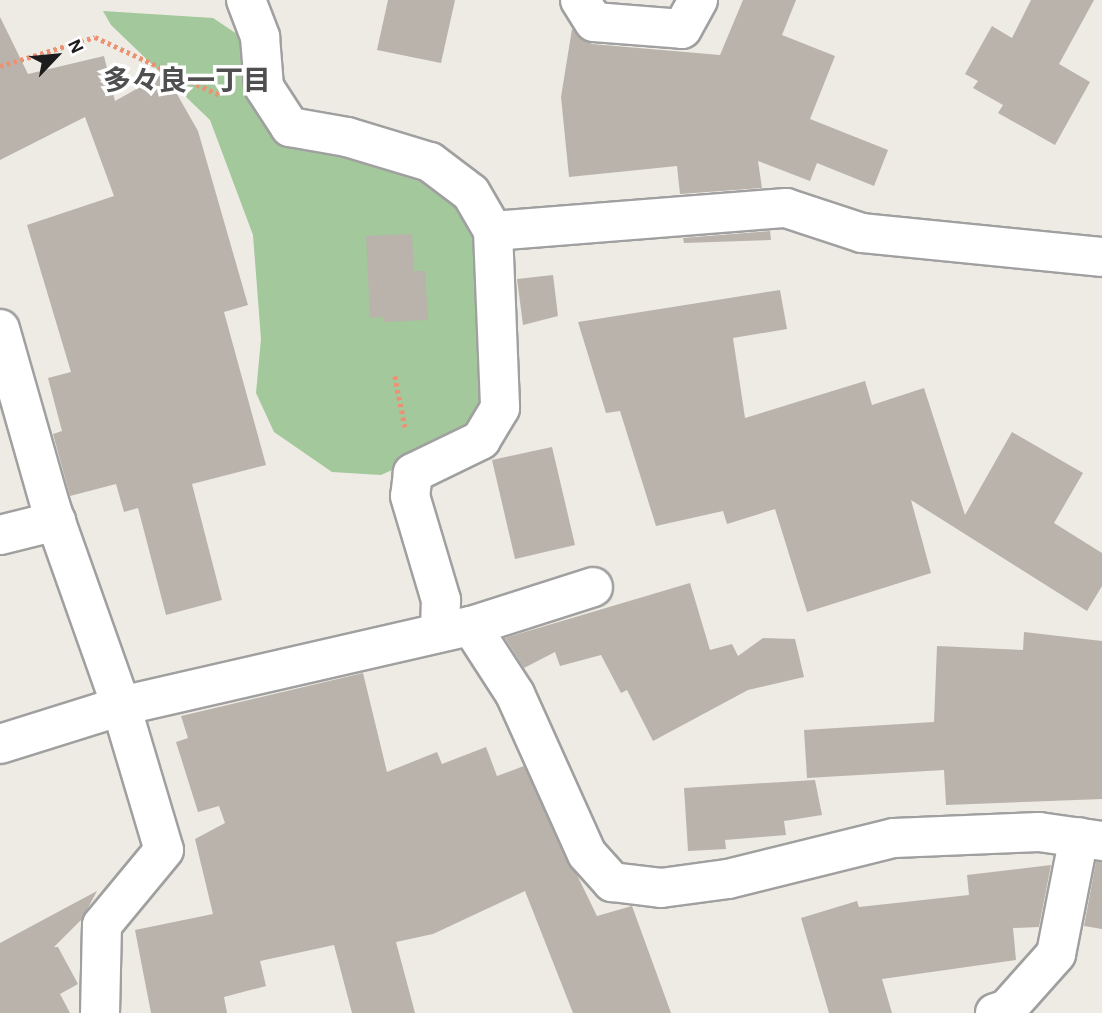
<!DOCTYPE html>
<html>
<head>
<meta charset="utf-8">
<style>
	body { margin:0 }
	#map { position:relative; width:1102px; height:1013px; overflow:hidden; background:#edebe3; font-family:"Alegreya Sans","Noto Sans JP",sans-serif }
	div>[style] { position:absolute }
	.forest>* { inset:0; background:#a2c89b }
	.building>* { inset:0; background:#b9b3ac }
	.path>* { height:4.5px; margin-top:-2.25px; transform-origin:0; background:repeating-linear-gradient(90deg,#ec9274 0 3.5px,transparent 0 7px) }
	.roads { filter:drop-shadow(2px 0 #a0a0a0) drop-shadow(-2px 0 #a0a0a0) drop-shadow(0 2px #a0a0a0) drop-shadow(0 -2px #a0a0a0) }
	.minor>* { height:38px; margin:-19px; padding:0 19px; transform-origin:19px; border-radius:19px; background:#fff }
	span { translate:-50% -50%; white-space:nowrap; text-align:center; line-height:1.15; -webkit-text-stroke:7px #fff; paint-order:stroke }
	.neighbourhood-label { font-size:28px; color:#4f4f4f; font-weight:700 }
	.north { position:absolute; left:21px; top:21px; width:70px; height:70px; -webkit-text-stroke:5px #fff; paint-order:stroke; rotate:64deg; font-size:19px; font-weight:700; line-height:28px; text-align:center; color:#1c1c1c }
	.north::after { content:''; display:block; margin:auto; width:24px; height:32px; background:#1c1c1c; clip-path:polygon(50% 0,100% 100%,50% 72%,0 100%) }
</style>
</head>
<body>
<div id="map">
	<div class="forest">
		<div style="clip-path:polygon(103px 11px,213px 18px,243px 38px,288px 140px,410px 169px,455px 199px,482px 230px,486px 401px,468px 424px,438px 449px,381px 475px,332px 472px,274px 432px,256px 393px,261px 339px,253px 235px,210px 120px,111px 25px)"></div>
	</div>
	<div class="building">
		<div style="clip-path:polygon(388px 0,455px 0,441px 63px,377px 50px)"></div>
		<div style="clip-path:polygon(743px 0,796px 0,782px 35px,835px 56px,810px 119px,888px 150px,874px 186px,817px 163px,810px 181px,758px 161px,762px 188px,680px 194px,677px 166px,569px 177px,561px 97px,572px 29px,592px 44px,720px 55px)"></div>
		<div style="clip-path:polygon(1031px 0,1094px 0,1059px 64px,1090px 82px,1055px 145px,998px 113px,1003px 105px,973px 88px,978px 81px,965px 74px,992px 26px,1012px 38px)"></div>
		<div style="clip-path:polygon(0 17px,28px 74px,104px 56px,115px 101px,165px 73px,198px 131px,248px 305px,224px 312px,266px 465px,192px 484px,222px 600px,166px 615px,138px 508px,124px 512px,116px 484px,70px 496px,53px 434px,62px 431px,48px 378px,71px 372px,27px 225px,114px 196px,85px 117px,0 160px)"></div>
		<div style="clip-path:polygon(770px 231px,771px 240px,684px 243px,683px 238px)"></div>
		<div style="clip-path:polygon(412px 234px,414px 271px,425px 271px,428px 320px,384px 322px,384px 317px,370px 318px,366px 236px)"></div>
		<div style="clip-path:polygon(553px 275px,558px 316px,523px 325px,517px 279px)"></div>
		<div style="clip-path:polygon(780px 290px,787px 329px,733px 338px,745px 418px,865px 381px,872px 405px,924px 388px,965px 515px,1012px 432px,1083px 473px,1054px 523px,1102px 553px,1102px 586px,1087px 611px,911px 500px,931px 573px,807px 612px,775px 509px,727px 524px,723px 511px,656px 526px,620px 411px,606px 413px,578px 322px)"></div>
		<div style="clip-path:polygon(552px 447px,575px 545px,515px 559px,492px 460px)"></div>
		<div style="clip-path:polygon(690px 583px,710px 650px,732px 644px,738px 656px,763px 638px,795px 639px,804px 677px,748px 690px,653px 741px,627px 690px,621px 693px,601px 655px,560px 666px,555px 652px,524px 668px,505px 638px)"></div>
		<div style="clip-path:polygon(1024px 632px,1102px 641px,1102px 799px,946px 805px,944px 770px,807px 778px,804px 730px,934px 722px,937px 646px,1023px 650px)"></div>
		<div style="clip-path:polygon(363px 673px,387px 772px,437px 752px,442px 764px,486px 747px,497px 776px,524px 766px,597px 916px,632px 906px,671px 1013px,573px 1013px,525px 891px,433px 934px,396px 942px,415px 1013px,352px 1013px,334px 945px,260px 961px,266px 986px,224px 997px,227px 1013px,151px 1013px,135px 930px,213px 914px,195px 839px,225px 823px,219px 806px,198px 812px,176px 742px,188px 738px,181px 716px)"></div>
		<div style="clip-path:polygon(815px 780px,822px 815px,784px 821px,786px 835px,725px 840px,726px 849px,688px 851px,684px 788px)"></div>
		<div style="clip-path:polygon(1096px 862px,1102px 862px,1102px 929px,1084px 926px)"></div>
		<div style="clip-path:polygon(1051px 865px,1039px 927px,1013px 928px,1016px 960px,882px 979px,892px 1013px,829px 1013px,801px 918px,857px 901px,859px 907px,969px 895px,967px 875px)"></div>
		<div style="clip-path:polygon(97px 891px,82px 919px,54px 947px,58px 947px,78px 984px,60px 994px,70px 1013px,0 1013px,0 943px)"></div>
	</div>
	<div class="path">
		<div style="left:0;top:66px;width:99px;rotate:-17deg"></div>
		<div style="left:95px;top:37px;width:140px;rotate:24.9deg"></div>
		<div style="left:395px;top:376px;width:52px;rotate:78.9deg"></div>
	</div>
	<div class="roads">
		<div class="minor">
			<div style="left:246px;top:0;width:40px;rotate:69deg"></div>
			<div style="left:260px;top:37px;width:50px;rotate:85.4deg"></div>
			<div style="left:264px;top:87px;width:48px;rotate:57deg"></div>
			<div style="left:290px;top:127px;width:58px;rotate:10deg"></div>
			<div style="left:347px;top:137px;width:87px;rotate:16.8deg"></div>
			<div style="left:430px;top:162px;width:51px;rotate:37.1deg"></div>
			<div style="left:471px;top:193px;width:44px;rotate:59.9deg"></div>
			<div style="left:493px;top:231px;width:177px;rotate:87.7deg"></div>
			<div style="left:500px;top:408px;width:37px;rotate:121deg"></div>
			<div style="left:481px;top:440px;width:76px;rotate:154.1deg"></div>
			<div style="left:413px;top:473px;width:23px;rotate:97deg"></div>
			<div style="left:410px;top:496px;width:109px;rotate:73.4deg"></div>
			<div style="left:441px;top:600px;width:32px;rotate:92deg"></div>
			<div style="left:580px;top:0;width:26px;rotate:58deg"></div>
			<div style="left:594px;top:22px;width:88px;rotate:4.5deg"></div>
			<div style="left:682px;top:29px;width:33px;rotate:-61deg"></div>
			<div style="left:493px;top:231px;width:294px;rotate:-4.5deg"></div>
			<div style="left:786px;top:208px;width:80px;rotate:18.2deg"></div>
			<div style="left:862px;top:233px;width:241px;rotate:5.7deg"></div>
			<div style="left:0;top:329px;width:183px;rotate:74.1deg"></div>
			<div style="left:50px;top:505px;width:213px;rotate:70.5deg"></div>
			<div style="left:121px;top:706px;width:150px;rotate:73.4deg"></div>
			<div style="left:164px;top:850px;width:97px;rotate:129.6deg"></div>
			<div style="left:102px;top:925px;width:88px;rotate:91.3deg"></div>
			<div style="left:0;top:535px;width:58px;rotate:-14deg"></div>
			<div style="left:471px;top:626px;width:128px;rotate:-17.7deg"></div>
			<div style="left:0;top:744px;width:127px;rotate:-17.4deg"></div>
			<div style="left:121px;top:706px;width:359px;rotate:-12.9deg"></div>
			<div style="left:471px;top:626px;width:81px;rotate:57.1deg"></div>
			<div style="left:515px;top:694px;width:175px;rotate:65.8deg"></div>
			<div style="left:587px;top:854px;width:38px;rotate:48deg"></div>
			<div style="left:612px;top:882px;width:49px;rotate:7deg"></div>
			<div style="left:661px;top:888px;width:68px;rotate:-7.7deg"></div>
			<div style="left:728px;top:879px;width:171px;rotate:-13.9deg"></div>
			<div style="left:894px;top:838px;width:145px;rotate:-2.4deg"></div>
			<div style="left:1039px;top:832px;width:64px;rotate:8.1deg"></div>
			<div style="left:995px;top:1013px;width:13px;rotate:-18deg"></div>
			<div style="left:1007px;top:1009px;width:74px;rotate:-48.3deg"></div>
			<div style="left:1056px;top:954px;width:119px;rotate:-78.9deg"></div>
		</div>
	</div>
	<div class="neighbourhood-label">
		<span style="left:187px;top:82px">多々良一丁目</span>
	</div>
	<div class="north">N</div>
</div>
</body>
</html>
